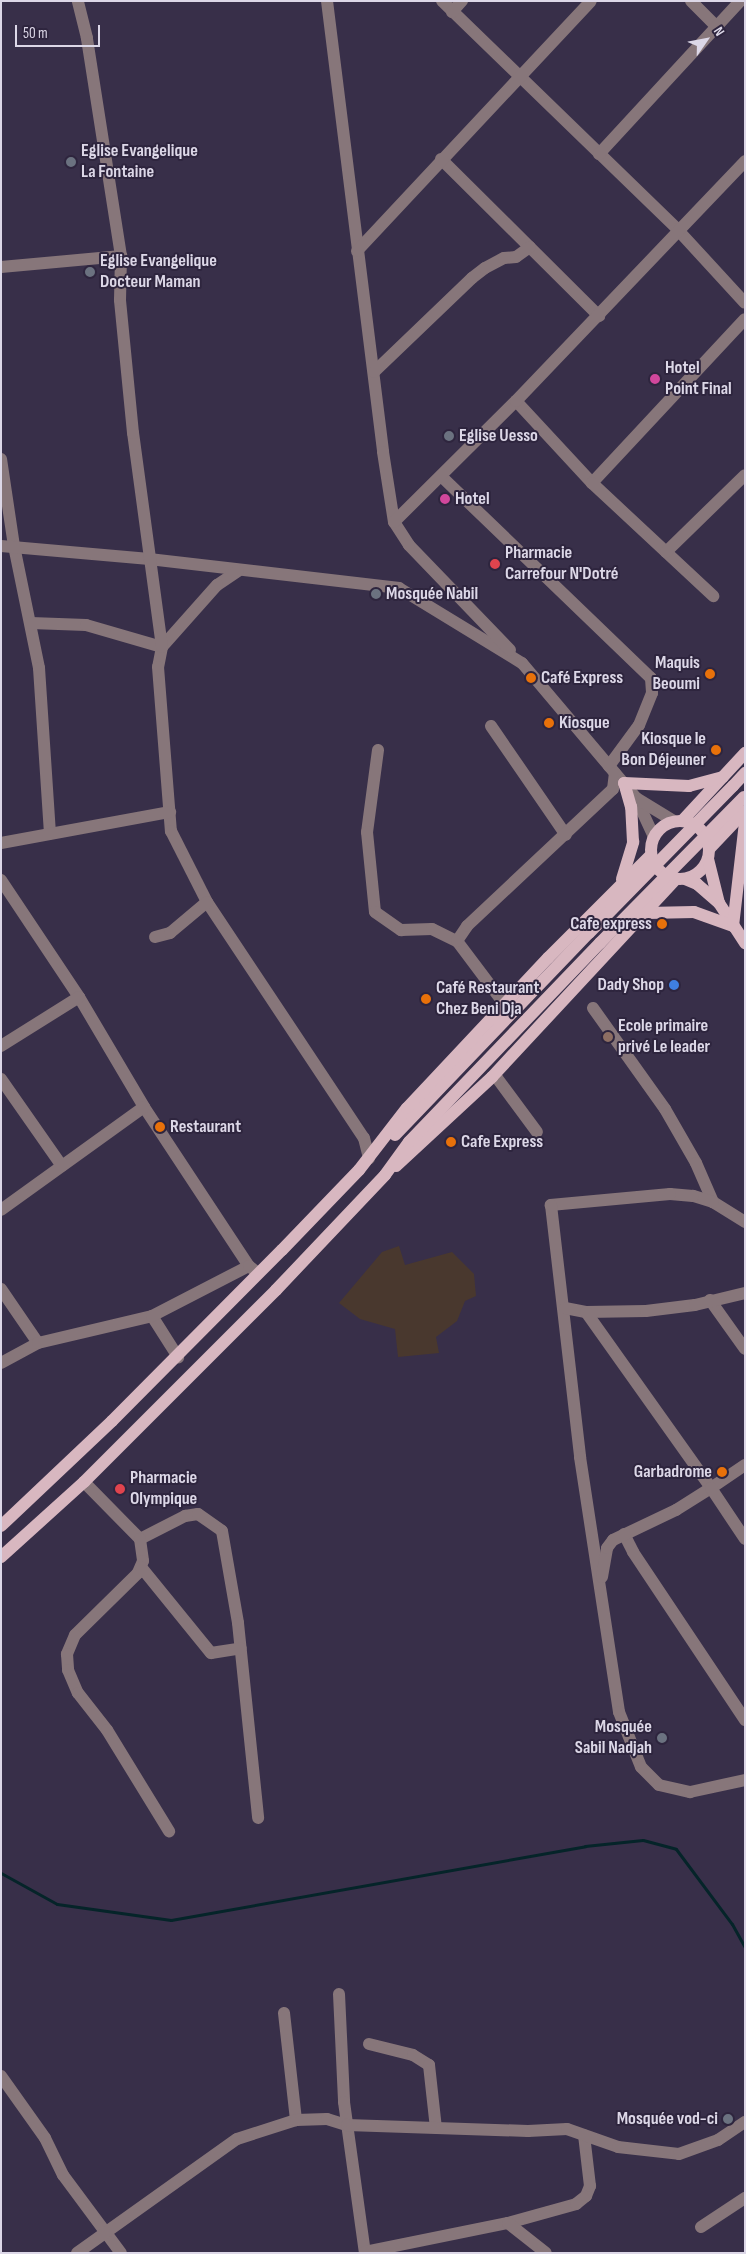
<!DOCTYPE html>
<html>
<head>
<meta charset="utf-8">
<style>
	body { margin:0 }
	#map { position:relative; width:746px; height:2254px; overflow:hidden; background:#382f49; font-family:"Sofia Sans Condensed",sans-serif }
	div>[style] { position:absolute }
	.commercial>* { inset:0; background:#49382e }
	.stream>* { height:3px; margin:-1.5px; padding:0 1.5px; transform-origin:1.5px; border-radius:1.5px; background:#052429 }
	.minor>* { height:12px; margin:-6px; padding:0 6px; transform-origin:6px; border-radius:6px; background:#87767a }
	.major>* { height:12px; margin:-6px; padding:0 6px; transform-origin:6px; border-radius:6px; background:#d8b7c0 }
	.major>.ring { margin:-6px; padding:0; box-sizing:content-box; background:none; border:12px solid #d8b7c0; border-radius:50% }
	.major-bridge>* { height:12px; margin:-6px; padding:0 6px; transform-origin:6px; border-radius:6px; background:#d8b7c0 }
	.dots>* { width:14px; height:14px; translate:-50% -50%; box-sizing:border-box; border:2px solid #2e253e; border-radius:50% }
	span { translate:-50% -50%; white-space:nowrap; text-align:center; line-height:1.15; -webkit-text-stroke:4px #2e253e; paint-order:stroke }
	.poi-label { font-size:18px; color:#dcd7e7; font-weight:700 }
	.left { translate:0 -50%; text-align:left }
	.right { translate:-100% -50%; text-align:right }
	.frame { position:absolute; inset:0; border:2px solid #dcd7e7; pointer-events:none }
	.north { position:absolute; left:681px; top:15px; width:50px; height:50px; -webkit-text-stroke:4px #2e253e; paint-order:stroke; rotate:57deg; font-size:14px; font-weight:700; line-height:20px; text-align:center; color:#dcd7e7 }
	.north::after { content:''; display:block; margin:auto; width:18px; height:22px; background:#dcd7e7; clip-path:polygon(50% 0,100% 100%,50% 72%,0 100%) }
	.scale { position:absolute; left:15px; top:25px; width:85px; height:22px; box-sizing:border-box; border:2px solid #dcd7e7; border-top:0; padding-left:6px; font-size:15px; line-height:18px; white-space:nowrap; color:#dcd7e7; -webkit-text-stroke:4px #2e253e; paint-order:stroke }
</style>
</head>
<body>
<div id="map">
	<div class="commercial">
		<div style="clip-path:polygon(399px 1246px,405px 1265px,452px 1252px,474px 1274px,476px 1296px,465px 1301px,457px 1321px,436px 1337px,439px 1353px,398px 1357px,395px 1329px,360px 1319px,339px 1303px,382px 1252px)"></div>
	</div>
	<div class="stream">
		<div style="left:1px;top:1873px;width:64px;rotate:29deg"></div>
		<div style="left:57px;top:1904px;width:115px;rotate:8deg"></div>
		<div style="left:171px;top:1920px;width:421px;rotate:-10.1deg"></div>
		<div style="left:585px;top:1846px;width:58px;rotate:-5.9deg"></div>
		<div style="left:643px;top:1840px;width:34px;rotate:15deg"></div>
		<div style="left:676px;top:1849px;width:94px;rotate:53.3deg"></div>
		<div style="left:732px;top:1924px;width:26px;rotate:61deg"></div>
	</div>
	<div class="minor">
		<div style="left:327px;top:1px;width:454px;rotate:82.9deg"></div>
		<div style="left:383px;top:452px;width:71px;rotate:81.1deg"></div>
		<div style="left:442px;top:1px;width:327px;rotate:44.1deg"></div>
		<div style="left:677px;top:229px;width:100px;rotate:47.4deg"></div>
		<div style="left:691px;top:1px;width:37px;rotate:45deg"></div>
		<div style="left:452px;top:12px;width:15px;rotate:-48deg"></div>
		<div style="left:599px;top:154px;width:208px;rotate:-47.3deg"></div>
		<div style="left:441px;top:159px;width:223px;rotate:44.8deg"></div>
		<div style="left:357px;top:251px;width:342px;rotate:-46.9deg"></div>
		<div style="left:1px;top:267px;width:121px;rotate:-5.2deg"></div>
		<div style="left:374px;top:372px;width:136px;rotate:-43.8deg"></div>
		<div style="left:472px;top:278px;width:16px;rotate:-38deg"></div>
		<div style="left:485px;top:268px;width:21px;rotate:-28deg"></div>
		<div style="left:504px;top:258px;width:12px;rotate:-5deg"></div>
		<div style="left:516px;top:257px;width:17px;rotate:-36deg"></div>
		<div style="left:516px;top:401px;width:112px;rotate:47.2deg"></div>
		<div style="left:592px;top:483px;width:224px;rotate:-47deg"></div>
		<div style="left:1px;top:459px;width:88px;rotate:81.5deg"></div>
		<div style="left:14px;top:546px;width:125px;rotate:78.4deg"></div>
		<div style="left:39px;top:668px;width:166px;rotate:86.2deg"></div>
		<div style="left:442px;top:477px;width:290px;rotate:43.9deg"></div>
		<div style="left:651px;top:678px;width:15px;rotate:86deg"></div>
		<div style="left:652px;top:693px;width:35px;rotate:112deg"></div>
		<div style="left:639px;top:725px;width:51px;rotate:126.2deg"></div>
		<div style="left:592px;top:483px;width:166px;rotate:43deg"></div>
		<div style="left:1px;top:546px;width:149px;rotate:5deg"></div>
		<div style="left:149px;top:559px;width:252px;rotate:6.6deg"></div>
		<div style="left:399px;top:588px;width:144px;rotate:31.4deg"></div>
		<div style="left:522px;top:663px;width:177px;rotate:49.8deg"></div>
		<div style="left:636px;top:798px;width:43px;rotate:65.2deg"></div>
		<div style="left:666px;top:552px;width:110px;rotate:-44.3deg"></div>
		<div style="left:238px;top:571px;width:25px;rotate:146deg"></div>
		<div style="left:217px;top:585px;width:83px;rotate:131.6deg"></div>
		<div style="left:162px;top:647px;width:20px;rotate:101deg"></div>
		<div style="left:158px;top:667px;width:165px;rotate:85.5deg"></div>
		<div style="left:171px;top:831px;width:80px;rotate:63.1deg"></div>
		<div style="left:207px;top:902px;width:283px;rotate:56.4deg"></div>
		<div style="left:364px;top:1138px;width:21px;rotate:76deg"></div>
		<div style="left:31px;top:623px;width:55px;rotate:2.1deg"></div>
		<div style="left:86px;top:625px;width:79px;rotate:16.1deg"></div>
		<div style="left:162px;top:647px;width:216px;rotate:-97.7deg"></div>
		<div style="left:133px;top:433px;width:134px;rotate:-95.6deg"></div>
		<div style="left:120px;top:300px;width:44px;rotate:-88.7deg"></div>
		<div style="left:121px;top:256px;width:221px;rotate:-98.9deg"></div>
		<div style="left:87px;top:38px;width:38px;rotate:-104deg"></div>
		<div style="left:510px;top:650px;width:146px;rotate:-133.9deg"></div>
		<div style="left:409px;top:545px;width:27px;rotate:-123deg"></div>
		<div style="left:394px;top:522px;width:172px;rotate:-44.8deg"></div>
		<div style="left:516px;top:401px;width:332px;rotate:-46.3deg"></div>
		<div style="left:491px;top:726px;width:132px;rotate:55.5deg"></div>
		<div style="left:378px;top:750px;width:83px;rotate:97.6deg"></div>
		<div style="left:367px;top:832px;width:80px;rotate:84.3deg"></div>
		<div style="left:375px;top:912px;width:32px;rotate:35deg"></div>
		<div style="left:401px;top:930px;width:31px;rotate:-2deg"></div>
		<div style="left:432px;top:929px;width:28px;rotate:26deg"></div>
		<div style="left:457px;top:941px;width:80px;rotate:53.1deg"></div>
		<div style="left:636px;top:798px;width:44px;rotate:31.2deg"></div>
		<div style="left:1px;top:843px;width:172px;rotate:-10.4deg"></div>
		<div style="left:1px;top:880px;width:141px;rotate:56.3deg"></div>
		<div style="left:79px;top:997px;width:128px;rotate:59.4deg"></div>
		<div style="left:144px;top:1107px;width:191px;rotate:56.6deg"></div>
		<div style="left:155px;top:937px;width:16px;rotate:-15deg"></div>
		<div style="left:170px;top:933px;width:48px;rotate:-40deg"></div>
		<div style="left:457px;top:941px;width:18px;rotate:-56deg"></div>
		<div style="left:467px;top:926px;width:200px;rotate:-43.2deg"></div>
		<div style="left:613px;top:789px;width:16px;rotate:-83deg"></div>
		<div style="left:593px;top:1008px;width:124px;rotate:54.5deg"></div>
		<div style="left:665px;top:1109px;width:62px;rotate:60.1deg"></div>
		<div style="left:696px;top:1163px;width:43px;rotate:66.4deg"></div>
		<div style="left:1px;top:1046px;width:92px;rotate:-32.1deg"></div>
		<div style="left:492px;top:1077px;width:5px;rotate:11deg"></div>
		<div style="left:497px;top:1078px;width:67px;rotate:53.5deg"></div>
		<div style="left:1px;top:1079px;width:106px;rotate:55deg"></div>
		<div style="left:1px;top:1210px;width:176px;rotate:-35.8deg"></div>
		<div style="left:745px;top:1222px;width:38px;rotate:-148deg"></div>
		<div style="left:713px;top:1202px;width:21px;rotate:-163deg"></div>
		<div style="left:693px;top:1196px;width:23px;rotate:-175deg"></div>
		<div style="left:670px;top:1194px;width:120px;rotate:174.7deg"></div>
		<div style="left:551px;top:1205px;width:254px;rotate:83.4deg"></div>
		<div style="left:580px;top:1457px;width:258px;rotate:81.3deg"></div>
		<div style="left:619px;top:1712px;width:59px;rotate:68.2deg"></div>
		<div style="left:641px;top:1767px;width:25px;rotate:45deg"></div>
		<div style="left:659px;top:1785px;width:32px;rotate:13deg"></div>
		<div style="left:690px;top:1792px;width:56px;rotate:-12.3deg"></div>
		<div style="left:1px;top:1289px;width:65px;rotate:55.6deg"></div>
		<div style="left:710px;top:1300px;width:60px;rotate:54.5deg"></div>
		<div style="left:565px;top:1308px;width:21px;rotate:11deg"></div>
		<div style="left:586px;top:1312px;width:60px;rotate:-1deg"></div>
		<div style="left:646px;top:1311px;width:49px;rotate:-7deg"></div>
		<div style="left:695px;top:1305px;width:51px;rotate:-13.5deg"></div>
		<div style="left:586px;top:1312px;width:216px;rotate:54.6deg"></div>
		<div style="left:711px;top:1488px;width:41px;rotate:-34.1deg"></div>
		<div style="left:152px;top:1316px;width:49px;rotate:57.6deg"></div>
		<div style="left:1px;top:1363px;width:42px;rotate:-28.4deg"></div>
		<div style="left:38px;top:1343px;width:117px;rotate:-13.3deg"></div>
		<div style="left:152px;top:1316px;width:109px;rotate:-27.3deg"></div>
		<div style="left:249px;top:1266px;width:8px;rotate:40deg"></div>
		<div style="left:84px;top:1482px;width:80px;rotate:45.5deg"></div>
		<div style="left:140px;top:1539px;width:51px;rotate:-27.1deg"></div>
		<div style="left:185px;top:1516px;width:13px;rotate:-9deg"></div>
		<div style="left:198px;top:1514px;width:29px;rotate:35deg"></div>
		<div style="left:222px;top:1531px;width:93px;rotate:80.1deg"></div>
		<div style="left:238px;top:1623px;width:196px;rotate:84.1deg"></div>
		<div style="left:624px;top:1534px;width:20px;rotate:63deg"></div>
		<div style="left:633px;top:1552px;width:202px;rotate:56.3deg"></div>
		<div style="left:140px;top:1539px;width:22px;rotate:82deg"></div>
		<div style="left:143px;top:1561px;width:13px;rotate:113deg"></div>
		<div style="left:138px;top:1573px;width:88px;rotate:135.5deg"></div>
		<div style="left:75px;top:1635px;width:21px;rotate:113deg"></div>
		<div style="left:67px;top:1654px;width:16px;rotate:86deg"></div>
		<div style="left:68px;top:1670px;width:25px;rotate:67deg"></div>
		<div style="left:78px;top:1693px;width:47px;rotate:51.9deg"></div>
		<div style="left:107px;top:1730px;width:119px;rotate:58.5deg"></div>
		<div style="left:141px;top:1567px;width:111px;rotate:50.9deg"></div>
		<div style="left:211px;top:1653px;width:30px;rotate:-9deg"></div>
		<div style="left:602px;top:1577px;width:29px;rotate:-80deg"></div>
		<div style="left:607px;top:1548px;width:10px;rotate:-53deg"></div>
		<div style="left:613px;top:1540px;width:70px;rotate:-25.5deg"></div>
		<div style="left:676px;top:1510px;width:41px;rotate:-32.2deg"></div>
		<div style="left:711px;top:1488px;width:61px;rotate:56.3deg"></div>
		<div style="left:339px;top:1994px;width:108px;rotate:87.3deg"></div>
		<div style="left:344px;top:2102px;width:152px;rotate:82.1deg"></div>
		<div style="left:284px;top:2013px;width:108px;rotate:83.6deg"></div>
		<div style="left:369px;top:2044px;width:45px;rotate:14deg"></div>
		<div style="left:413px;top:2055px;width:19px;rotate:32deg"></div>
		<div style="left:429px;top:2065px;width:63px;rotate:83.7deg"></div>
		<div style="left:1px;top:2076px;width:76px;rotate:54.6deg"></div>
		<div style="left:45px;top:2138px;width:41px;rotate:64.1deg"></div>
		<div style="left:63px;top:2175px;width:97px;rotate:53.4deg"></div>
		<div style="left:508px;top:2223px;width:71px;rotate:-15.6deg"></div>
		<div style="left:576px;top:2204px;width:13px;rotate:-39deg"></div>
		<div style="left:586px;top:2196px;width:11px;rotate:-68deg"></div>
		<div style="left:590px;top:2186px;width:51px;rotate:-96.7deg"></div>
		<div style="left:701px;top:2227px;width:53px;rotate:-33.4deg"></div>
		<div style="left:365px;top:2252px;width:146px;rotate:-11.5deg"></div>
		<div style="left:508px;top:2223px;width:48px;rotate:38.3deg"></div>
		<div style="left:77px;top:2253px;width:196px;rotate:-35.5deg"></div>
		<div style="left:237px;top:2139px;width:62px;rotate:-17.9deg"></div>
		<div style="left:296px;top:2120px;width:31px;rotate:-2deg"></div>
		<div style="left:327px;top:2119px;width:21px;rotate:17deg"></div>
		<div style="left:347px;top:2125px;width:181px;rotate:1.9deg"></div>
		<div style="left:528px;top:2131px;width:39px;rotate:-3deg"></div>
		<div style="left:567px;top:2129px;width:54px;rotate:19.4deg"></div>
		<div style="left:618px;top:2147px;width:61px;rotate:6.5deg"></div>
		<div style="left:679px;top:2154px;width:41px;rotate:-19.7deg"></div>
		<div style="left:718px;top:2140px;width:32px;rotate:-34deg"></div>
	</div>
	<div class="major">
		<div style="left:733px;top:786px;width:18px;rotate:-47deg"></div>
		<div class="ring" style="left:651px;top:821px;width:46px;height:46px"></div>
		<div style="left:682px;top:821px;width:93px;rotate:-47.2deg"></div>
		<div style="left:709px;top:849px;width:52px;rotate:-46.5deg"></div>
		<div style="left:708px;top:859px;width:45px;rotate:76deg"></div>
		<div style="left:622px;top:879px;width:39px;rotate:-73deg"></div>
		<div style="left:633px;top:842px;width:35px;rotate:-93deg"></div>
		<div style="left:631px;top:807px;width:25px;rotate:-106deg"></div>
		<div style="left:624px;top:783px;width:65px;rotate:2.6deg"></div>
		<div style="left:689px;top:786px;width:35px;rotate:-15deg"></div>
		<div style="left:685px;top:879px;width:13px;rotate:23deg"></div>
		<div style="left:697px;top:884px;width:29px;rotate:41deg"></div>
		<div style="left:719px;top:903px;width:48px;rotate:57deg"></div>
		<div style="left:647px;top:913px;width:47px;rotate:-1.2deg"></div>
		<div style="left:694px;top:912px;width:41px;rotate:19.7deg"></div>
		<div style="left:733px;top:926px;width:105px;rotate:-83.4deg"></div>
		<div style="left:395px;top:1135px;width:280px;rotate:-46.2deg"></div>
		<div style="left:396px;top:1166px;width:131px;rotate:-42.8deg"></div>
		<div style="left:492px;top:1077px;width:270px;rotate:-47.1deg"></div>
		<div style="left:1px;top:1526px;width:153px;rotate:-43.4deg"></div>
		<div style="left:112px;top:1421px;width:241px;rotate:-45.2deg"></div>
		<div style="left:282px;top:1250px;width:111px;rotate:-46.1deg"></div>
		<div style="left:359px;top:1170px;width:78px;rotate:-52.3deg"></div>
		<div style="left:407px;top:1108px;width:206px;rotate:-46.8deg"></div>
		<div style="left:548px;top:958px;width:146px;rotate:-45deg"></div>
		<div style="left:1px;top:1557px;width:112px;rotate:-42.1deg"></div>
		<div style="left:84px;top:1482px;width:272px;rotate:-45deg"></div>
		<div style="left:276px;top:1290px;width:158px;rotate:-46.5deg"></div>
		<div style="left:385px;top:1175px;width:41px;rotate:-54deg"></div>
		<div style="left:409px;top:1142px;width:276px;rotate:-46.2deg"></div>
	</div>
	<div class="major-bridge">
		<div style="left:589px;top:933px;width:206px;rotate:-45.6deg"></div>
		<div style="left:600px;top:943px;width:205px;rotate:-45.4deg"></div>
	</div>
	<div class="dots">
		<div style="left:71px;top:162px;background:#6b7280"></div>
		<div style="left:90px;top:272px;background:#6b7280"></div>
		<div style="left:655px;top:379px;background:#d1479c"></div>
		<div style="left:449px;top:436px;background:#6b7280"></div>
		<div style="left:445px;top:499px;background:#d1479c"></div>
		<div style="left:495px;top:564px;background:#e0444e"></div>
		<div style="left:376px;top:594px;background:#6b7280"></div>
		<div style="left:710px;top:674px;background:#e8710a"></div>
		<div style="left:531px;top:678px;background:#e8710a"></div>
		<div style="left:549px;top:723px;background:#e8710a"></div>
		<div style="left:716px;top:750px;background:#e8710a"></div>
		<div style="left:662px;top:924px;background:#e8710a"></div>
		<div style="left:674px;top:985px;background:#3f7fe0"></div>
		<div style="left:426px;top:999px;background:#e8710a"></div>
		<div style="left:608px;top:1037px;background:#8d6e63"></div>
		<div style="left:160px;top:1127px;background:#e8710a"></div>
		<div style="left:451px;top:1142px;background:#e8710a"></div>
		<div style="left:722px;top:1472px;background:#e8710a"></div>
		<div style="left:120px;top:1489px;background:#e0444e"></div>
		<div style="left:662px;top:1738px;background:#6b7280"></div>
		<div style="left:728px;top:2119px;background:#6b7280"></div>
	</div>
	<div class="poi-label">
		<span class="left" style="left:81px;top:162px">Eglise Evangelique<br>La Fontaine</span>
		<span class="left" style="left:100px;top:272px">Eglise Evangelique<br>Docteur Maman</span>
		<span class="left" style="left:665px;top:379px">Hotel<br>Point Final</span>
		<span class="left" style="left:459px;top:436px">Eglise Uesso</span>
		<span class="left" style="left:455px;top:499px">Hotel</span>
		<span class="left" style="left:505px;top:564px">Pharmacie<br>Carrefour N'Dotré</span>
		<span class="left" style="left:386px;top:594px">Mosquée Nabil</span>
		<span class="right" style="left:700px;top:674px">Maquis<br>Beoumi</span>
		<span class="left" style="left:541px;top:678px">Café Express</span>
		<span class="left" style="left:559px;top:723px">Kiosque</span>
		<span class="right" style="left:706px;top:750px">Kiosque le<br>Bon Déjeuner</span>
		<span class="right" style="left:652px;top:924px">Cafe express</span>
		<span class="right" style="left:664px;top:985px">Dady Shop</span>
		<span class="left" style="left:436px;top:999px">Café Restaurant<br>Chez Beni Dja</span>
		<span class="left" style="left:618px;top:1037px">Ecole primaire<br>privé Le leader</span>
		<span class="left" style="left:170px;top:1127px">Restaurant</span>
		<span class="left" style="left:461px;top:1142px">Cafe Express</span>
		<span class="right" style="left:712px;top:1472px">Garbadrome</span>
		<span class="left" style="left:130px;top:1489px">Pharmacie<br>Olympique</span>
		<span class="right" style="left:652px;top:1738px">Mosquée<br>Sabil Nadjah</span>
		<span class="right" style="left:718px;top:2119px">Mosquée vod-ci</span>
	</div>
	<div class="frame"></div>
	<div class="north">N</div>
	<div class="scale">50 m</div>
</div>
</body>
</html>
